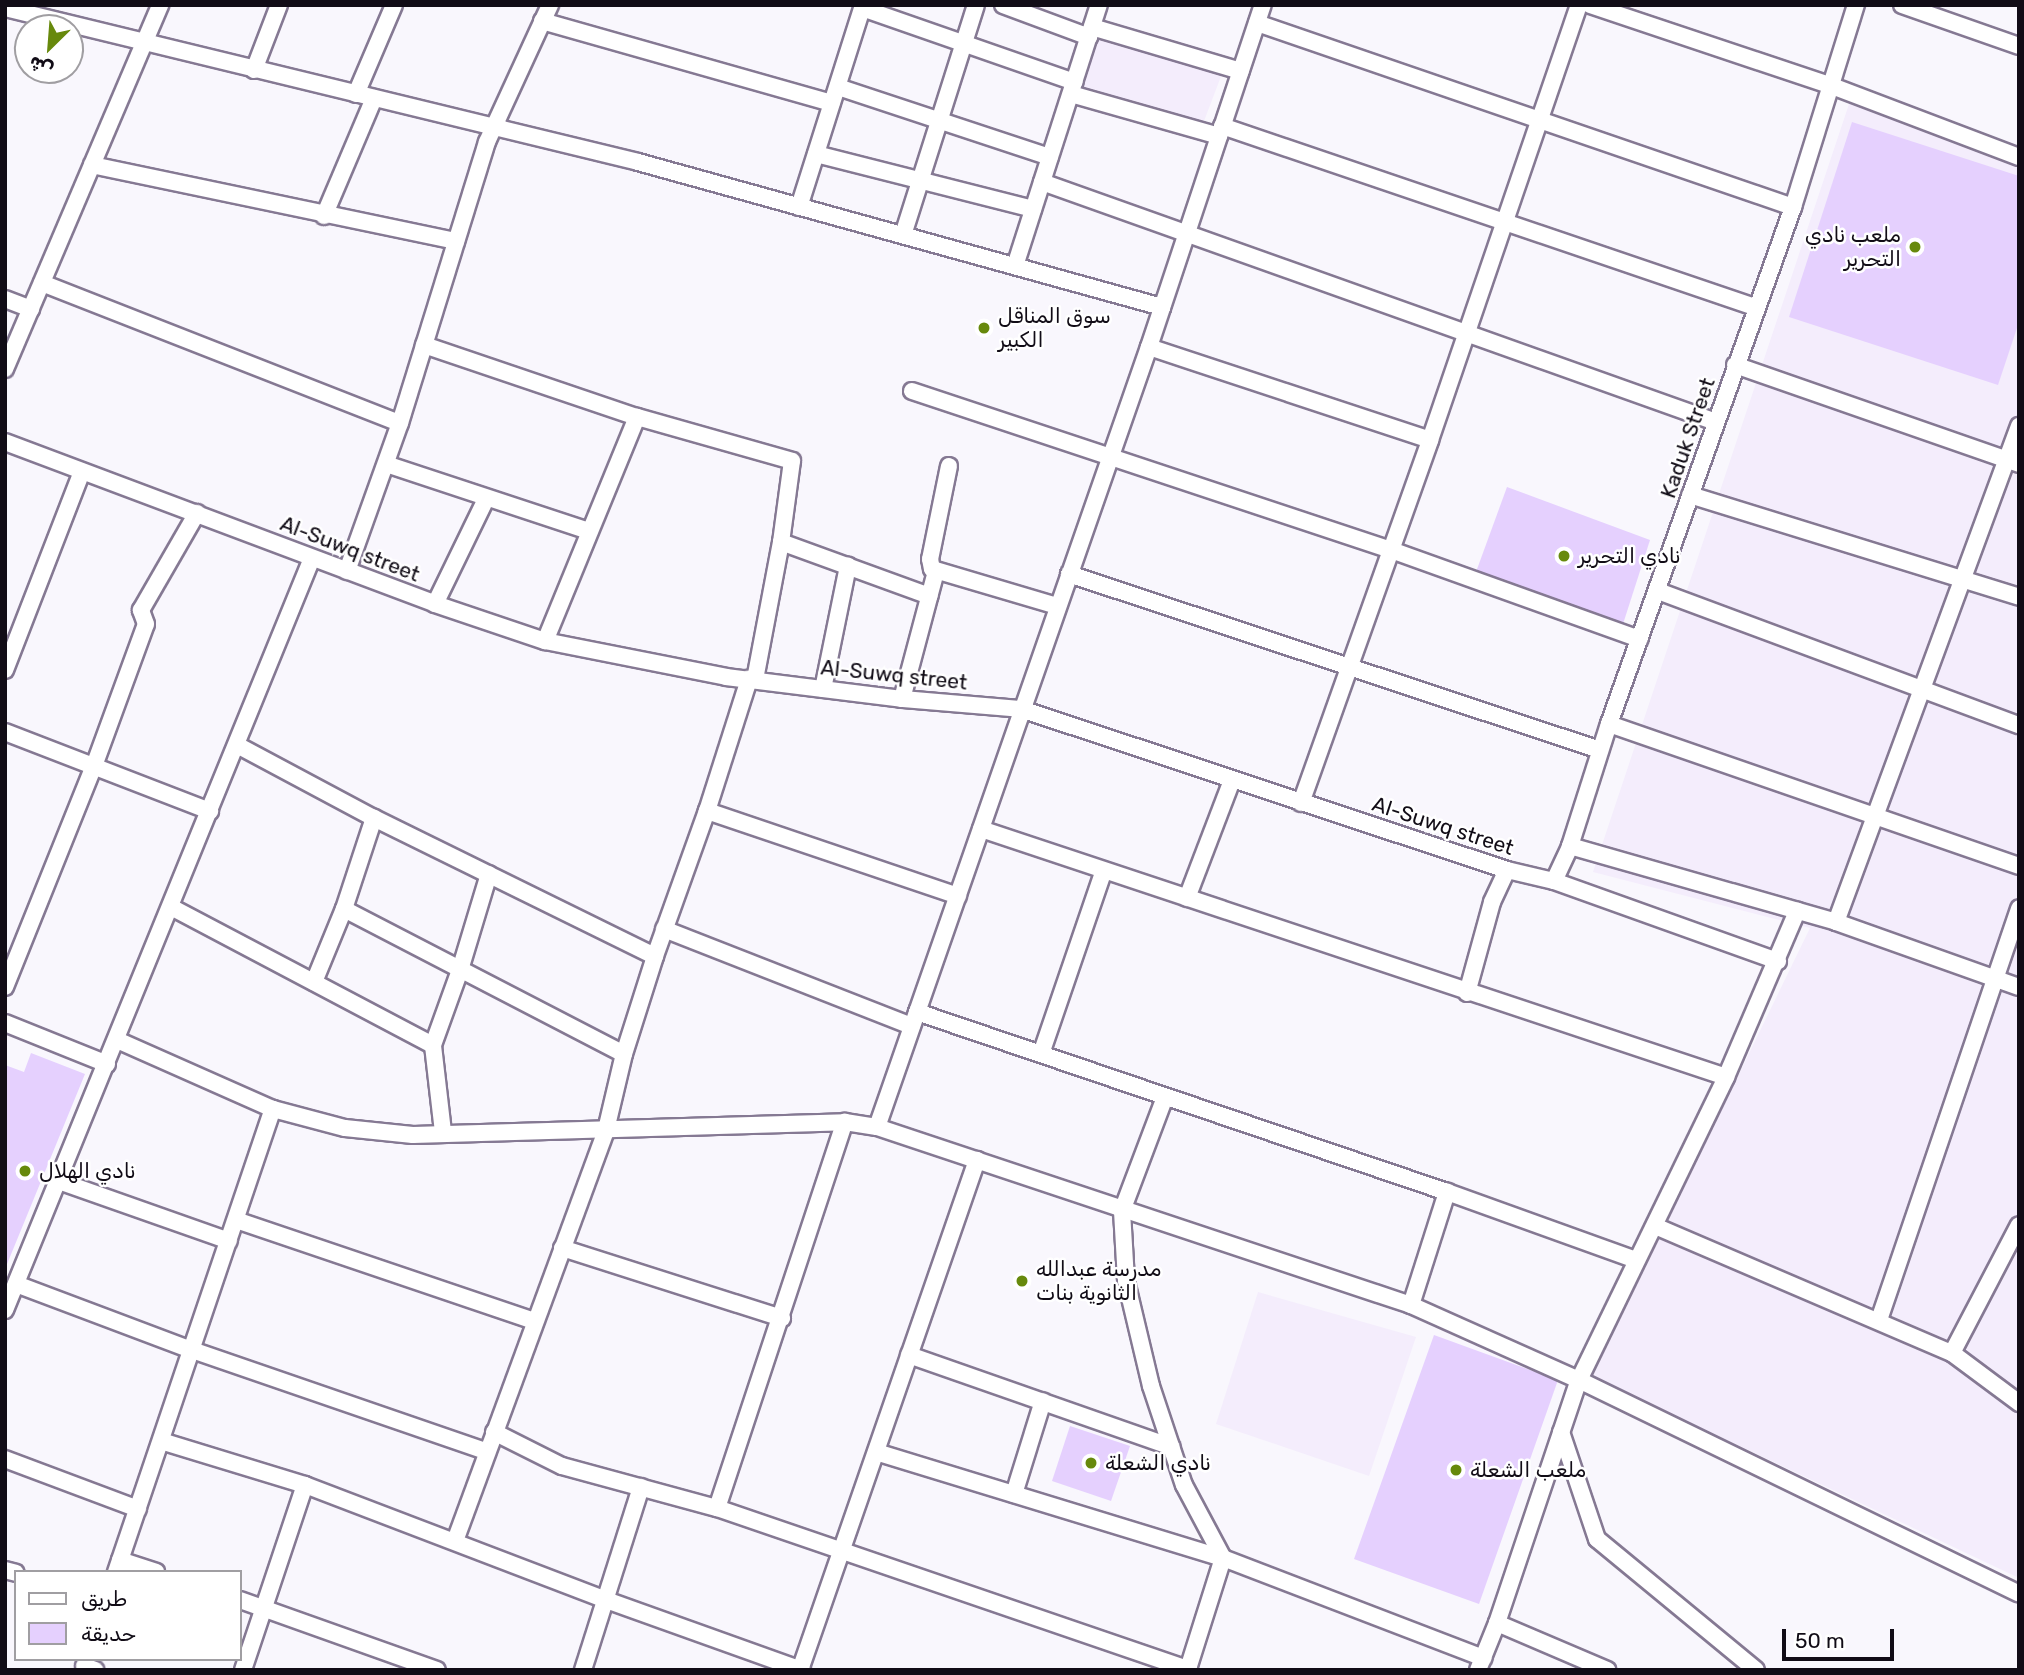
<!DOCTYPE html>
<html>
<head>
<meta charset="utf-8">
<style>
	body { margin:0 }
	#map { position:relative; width:2024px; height:1675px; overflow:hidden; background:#f9f7fd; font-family:Rubik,Vazirmatn,sans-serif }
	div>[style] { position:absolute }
	.built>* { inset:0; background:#f4edfc }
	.green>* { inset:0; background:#e5d0fe }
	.roads { filter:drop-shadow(2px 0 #857993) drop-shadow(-2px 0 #857993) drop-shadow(0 2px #857993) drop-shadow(0 -2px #857993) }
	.minor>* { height:16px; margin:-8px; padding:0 8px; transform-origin:8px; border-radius:8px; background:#fff }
	.dots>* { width:19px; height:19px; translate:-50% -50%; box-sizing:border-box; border:4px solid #fff; border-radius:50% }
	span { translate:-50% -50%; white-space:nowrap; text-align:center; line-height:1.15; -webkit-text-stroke:5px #fff; paint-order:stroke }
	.poi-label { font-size:21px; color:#110c16 }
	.right { translate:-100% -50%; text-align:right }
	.left { translate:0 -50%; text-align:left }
	.street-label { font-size:21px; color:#110c16 }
	.frame { position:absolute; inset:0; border:7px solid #110c16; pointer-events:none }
	.legend { position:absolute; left:14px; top:1570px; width:228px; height:91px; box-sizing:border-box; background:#fff; border:2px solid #a09ea2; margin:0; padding:9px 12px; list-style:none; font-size:21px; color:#110c16 }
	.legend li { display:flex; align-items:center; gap:14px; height:35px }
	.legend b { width:35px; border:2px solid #a09ea2 }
	.north { position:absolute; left:14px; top:14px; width:70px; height:70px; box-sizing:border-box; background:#fff; border:2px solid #a09ea2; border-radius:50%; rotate:205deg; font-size:19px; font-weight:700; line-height:28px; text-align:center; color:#110c16 }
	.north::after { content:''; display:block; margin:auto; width:24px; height:32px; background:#67890c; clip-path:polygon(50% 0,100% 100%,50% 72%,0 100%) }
	.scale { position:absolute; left:1782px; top:1629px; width:112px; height:32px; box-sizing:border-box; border:4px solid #110c16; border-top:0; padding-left:9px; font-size:21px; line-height:24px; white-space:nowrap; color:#110c16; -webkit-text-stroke:5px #fff; paint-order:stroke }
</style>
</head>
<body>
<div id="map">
	<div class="built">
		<div style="clip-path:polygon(1099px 35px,1223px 71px,1201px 129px,1079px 91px)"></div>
		<div style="clip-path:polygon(1850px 101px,2019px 161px,2019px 1578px,1592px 1376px,1810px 928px,1593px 872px)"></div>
		<div style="clip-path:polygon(1258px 1292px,1416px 1337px,1369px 1476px,1216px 1424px)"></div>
	</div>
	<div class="green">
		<div style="clip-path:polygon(1852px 122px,2019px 176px,2019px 322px,1998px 385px,1789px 317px)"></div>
		<div style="clip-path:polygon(1507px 487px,1650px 540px,1623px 624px,1476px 572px)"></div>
		<div style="clip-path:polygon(31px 1053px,85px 1074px,5px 1269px,5px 1065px,24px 1072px)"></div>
		<div style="clip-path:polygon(1434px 1335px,1558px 1380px,1479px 1604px,1354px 1559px)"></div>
		<div style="clip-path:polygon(1070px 1426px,1130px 1446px,1111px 1501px,1052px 1481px)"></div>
	</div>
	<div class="roads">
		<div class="minor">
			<div style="left:1003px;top:5px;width:92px;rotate:20.4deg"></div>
			<div style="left:1590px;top:5px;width:255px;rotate:18.5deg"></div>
			<div style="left:1832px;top:86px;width:200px;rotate:20.8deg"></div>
			<div style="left:1902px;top:5px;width:124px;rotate:19.3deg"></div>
			<div style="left:5px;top:8px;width:651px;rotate:13.67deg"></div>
			<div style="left:638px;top:162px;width:544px;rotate:15.47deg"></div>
			<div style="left:862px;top:8px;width:225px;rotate:19.2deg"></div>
			<div style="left:542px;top:21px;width:301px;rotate:15.8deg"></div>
			<div style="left:1257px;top:23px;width:567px;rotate:18.95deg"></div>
			<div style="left:1092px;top:27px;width:155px;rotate:16.5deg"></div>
			<div style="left:254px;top:70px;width:70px;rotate:-69deg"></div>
			<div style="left:838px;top:87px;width:223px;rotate:18.3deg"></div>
			<div style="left:356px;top:94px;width:97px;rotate:-66.9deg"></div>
			<div style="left:1071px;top:94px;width:154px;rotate:15.8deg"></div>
			<div style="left:1222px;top:126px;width:563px;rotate:18.76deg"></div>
			<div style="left:816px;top:154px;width:224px;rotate:14.2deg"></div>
			<div style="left:92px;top:165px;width:372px;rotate:11.8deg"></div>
			<div style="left:1042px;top:182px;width:715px;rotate:19.6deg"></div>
			<div style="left:799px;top:207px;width:212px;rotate:-72.4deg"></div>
			<div style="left:324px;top:216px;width:128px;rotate:-67deg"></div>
			<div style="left:903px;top:235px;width:241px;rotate:-72.4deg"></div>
			<div style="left:1015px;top:266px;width:274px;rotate:-72.2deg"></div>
			<div style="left:42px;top:283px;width:384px;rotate:21.4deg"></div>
			<div style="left:5px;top:299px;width:28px;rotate:21deg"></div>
			<div style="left:424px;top:345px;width:225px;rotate:18.7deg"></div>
			<div style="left:637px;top:417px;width:242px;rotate:112.3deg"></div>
			<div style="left:1149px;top:347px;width:296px;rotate:18.3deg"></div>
			<div style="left:1735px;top:365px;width:301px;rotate:19.2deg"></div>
			<div style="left:5px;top:369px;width:396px;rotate:-66.9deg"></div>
			<div style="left:912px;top:391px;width:505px;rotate:18.36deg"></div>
			<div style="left:1391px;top:550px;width:264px;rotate:19.7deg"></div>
			<div style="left:637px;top:417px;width:161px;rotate:15.8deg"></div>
			<div style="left:792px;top:461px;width:82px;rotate:97.7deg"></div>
			<div style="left:781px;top:542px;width:139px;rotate:100.7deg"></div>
			<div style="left:5px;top:442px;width:460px;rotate:20.6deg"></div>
			<div style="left:435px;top:604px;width:116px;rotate:18.6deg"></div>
			<div style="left:545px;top:641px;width:185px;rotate:11.2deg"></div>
			<div style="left:726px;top:677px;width:177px;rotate:7.1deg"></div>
			<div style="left:902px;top:699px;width:119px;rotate:4.8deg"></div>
			<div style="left:1021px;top:709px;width:512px;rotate:18.33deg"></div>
			<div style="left:1507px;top:870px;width:48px;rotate:13.2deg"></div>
			<div style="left:1554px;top:881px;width:238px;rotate:19.7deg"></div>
			<div style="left:386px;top:464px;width:214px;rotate:18.3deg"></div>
			<div style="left:949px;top:466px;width:95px;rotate:101.5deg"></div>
			<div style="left:930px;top:559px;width:10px;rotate:79deg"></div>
			<div style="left:932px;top:569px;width:130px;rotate:16.5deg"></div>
			<div style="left:1690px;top:495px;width:344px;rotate:17.2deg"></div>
			<div style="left:781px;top:542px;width:158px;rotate:20deg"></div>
			<div style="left:347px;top:571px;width:157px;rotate:-70.3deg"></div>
			<div style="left:400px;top:423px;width:294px;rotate:-72.8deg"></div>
			<div style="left:487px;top:142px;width:151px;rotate:-65.3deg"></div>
			<div style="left:1069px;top:574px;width:559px;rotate:18.34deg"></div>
			<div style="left:1658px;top:591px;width:385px;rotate:20.4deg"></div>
			<div style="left:435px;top:604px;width:117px;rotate:-64.1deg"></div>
			<div style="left:5px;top:670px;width:213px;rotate:-68.8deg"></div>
			<div style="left:823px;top:689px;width:126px;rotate:-78.5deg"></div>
			<div style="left:902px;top:699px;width:132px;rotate:-75.1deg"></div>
			<div style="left:1609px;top:724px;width:434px;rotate:19.1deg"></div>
			<div style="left:5px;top:732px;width:220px;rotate:21.1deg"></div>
			<div style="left:237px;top:745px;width:155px;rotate:28.1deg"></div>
			<div style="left:374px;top:818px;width:313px;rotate:26.2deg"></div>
			<div style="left:1301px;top:803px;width:385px;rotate:-70.4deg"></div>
			<div style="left:1430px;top:440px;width:460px;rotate:-71.1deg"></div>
			<div style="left:707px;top:811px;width:265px;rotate:18.7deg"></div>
			<div style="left:981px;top:829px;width:785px;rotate:18.41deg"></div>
			<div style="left:1570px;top:846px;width:277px;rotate:15.9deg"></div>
			<div style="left:1836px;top:922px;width:194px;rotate:19.6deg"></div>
			<div style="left:1554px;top:881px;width:38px;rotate:-65deg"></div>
			<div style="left:1570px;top:846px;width:128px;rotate:-72.3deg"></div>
			<div style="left:1609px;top:724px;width:549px;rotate:-70.41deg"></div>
			<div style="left:1793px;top:207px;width:212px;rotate:-72.7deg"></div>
			<div style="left:1187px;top:898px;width:126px;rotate:-69.1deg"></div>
			<div style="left:171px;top:907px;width:296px;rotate:27.8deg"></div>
			<div style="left:344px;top:909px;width:315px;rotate:27.4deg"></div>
			<div style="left:1836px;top:922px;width:529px;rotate:-69.75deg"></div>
			<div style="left:664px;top:929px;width:266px;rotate:21.4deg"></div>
			<div style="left:314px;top:982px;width:79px;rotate:-67.7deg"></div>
			<div style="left:344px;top:909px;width:96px;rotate:-71.8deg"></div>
			<div style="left:5px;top:987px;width:238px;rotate:-68.1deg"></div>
			<div style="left:94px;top:766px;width:151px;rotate:-69.9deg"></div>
			<div style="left:146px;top:624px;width:15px;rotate:-110deg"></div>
			<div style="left:141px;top:610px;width:112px;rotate:-60deg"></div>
			<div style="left:1467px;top:993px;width:94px;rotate:-74.6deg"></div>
			<div style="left:1492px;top:902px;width:35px;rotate:-65deg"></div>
			<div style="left:917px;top:1012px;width:560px;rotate:18.76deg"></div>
			<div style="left:1447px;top:1192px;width:201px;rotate:19.8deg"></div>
			<div style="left:5px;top:1023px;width:110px;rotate:21.9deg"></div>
			<div style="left:117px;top:1040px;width:171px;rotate:23.9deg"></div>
			<div style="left:273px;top:1109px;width:74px;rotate:14.8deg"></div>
			<div style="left:345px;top:1128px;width:68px;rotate:5.9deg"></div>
			<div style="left:413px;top:1135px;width:432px;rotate:-1.7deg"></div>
			<div style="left:845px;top:1122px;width:32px;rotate:9deg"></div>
			<div style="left:877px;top:1127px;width:563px;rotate:18.43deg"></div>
			<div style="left:1411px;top:1305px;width:184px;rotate:24.1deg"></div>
			<div style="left:1579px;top:1380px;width:489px;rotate:25.9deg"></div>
			<div style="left:1041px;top:1054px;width:194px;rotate:-71.1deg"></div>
			<div style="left:1165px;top:1097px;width:122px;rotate:110.7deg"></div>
			<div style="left:1122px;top:1211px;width:70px;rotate:86.7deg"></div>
			<div style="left:1126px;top:1281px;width:108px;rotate:76.6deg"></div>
			<div style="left:1151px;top:1386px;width:104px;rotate:71.6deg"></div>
			<div style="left:1184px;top:1485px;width:83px;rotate:61.9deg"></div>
			<div style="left:1223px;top:1558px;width:116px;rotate:107.5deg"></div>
			<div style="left:877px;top:1127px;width:826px;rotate:-70.78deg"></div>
			<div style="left:1149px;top:347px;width:360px;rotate:-71.6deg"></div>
			<div style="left:443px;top:1132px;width:88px;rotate:-96.6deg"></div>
			<div style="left:433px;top:1045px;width:80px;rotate:-70.2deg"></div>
			<div style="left:460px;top:970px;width:100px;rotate:-73.2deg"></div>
			<div style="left:59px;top:1181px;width:180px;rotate:19.4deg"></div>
			<div style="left:236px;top:1220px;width:316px;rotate:18.7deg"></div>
			<div style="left:1655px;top:1226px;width:323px;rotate:23.2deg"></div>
			<div style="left:1952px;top:1353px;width:144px;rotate:-62.4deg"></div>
			<div style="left:562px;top:1248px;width:231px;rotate:17.7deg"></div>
			<div style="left:16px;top:1284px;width:188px;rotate:20.6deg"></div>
			<div style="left:192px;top:1350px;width:311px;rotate:19deg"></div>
			<div style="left:1411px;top:1305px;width:119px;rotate:-72.3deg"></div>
			<div style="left:5px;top:1310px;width:812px;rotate:-67.79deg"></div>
			<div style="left:1879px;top:1320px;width:435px;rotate:-71.2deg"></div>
			<div style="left:1952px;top:1353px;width:84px;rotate:36.7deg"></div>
			<div style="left:909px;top:1355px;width:278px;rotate:19.3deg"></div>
			<div style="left:494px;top:1432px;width:76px;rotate:26.6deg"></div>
			<div style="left:562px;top:1466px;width:161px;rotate:15.2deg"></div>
			<div style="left:717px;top:1508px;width:499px;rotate:18.9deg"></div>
			<div style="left:1561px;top:1432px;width:113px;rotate:71.4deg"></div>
			<div style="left:1597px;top:1539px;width:206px;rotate:39.5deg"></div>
			<div style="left:161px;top:1441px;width:151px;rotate:17deg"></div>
			<div style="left:305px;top:1485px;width:322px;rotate:20.9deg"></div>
			<div style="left:606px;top:1600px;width:208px;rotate:19.7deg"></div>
			<div style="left:876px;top:1452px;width:363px;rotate:17deg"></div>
			<div style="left:1223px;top:1558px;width:279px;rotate:21deg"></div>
			<div style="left:5px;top:1459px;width:142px;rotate:20.6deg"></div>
			<div style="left:1014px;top:1494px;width:97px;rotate:-72.7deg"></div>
			<div style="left:717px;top:1508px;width:407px;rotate:-71.7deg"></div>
			<div style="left:455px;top:1541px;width:438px;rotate:-69.8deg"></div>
			<div style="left:606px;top:1130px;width:78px;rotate:-76.7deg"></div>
			<div style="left:624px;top:1054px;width:103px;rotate:-72.4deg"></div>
			<div style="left:655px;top:956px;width:154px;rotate:-70.3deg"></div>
			<div style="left:707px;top:811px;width:139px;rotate:-72.3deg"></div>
			<div style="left:120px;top:1560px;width:38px;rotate:18deg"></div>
			<div style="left:5px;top:1570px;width:11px;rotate:15deg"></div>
			<div style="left:116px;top:1572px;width:489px;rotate:-71.3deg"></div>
			<div style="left:240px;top:1600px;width:209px;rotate:19.6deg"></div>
			<div style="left:1497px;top:1623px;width:120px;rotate:23.1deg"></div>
			<div style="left:84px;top:1666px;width:12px;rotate:20deg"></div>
			<div style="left:243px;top:1670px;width:195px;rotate:-71.5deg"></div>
			<div style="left:583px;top:1670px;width:192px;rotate:-72.4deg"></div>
			<div style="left:800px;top:1670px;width:540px;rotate:-70.86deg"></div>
			<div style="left:1478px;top:1670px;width:51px;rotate:-68deg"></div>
			<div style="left:1497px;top:1623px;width:256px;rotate:-71.4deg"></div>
			<div style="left:1579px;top:1380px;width:337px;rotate:-64.1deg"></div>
			<div style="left:1726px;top:1077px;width:181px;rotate:-66.8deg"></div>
		</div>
	</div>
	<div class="dots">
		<div style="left:1915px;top:247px;background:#67890c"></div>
		<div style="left:984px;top:328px;background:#67890c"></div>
		<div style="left:1564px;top:556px;background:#67890c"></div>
		<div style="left:25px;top:1171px;background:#67890c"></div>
		<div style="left:1022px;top:1281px;background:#67890c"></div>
		<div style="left:1091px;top:1463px;background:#67890c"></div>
		<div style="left:1456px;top:1470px;background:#67890c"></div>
	</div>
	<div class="poi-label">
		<span class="right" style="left:1901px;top:247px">ملعب نادي<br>التحرير</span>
		<span class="left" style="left:998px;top:328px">سوق المناقل<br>الكبير</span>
		<span class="left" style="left:1578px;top:556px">نادي التحرير</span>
		<span class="left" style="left:39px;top:1171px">نادي الهلال</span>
		<span class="left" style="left:1036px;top:1281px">مدرسة عبدالله<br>الثانوية بنات</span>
		<span class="left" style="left:1105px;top:1463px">نادي الشعلة</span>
		<span class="left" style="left:1470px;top:1470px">ملعب الشعلة</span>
	</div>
	<div class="street-label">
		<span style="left:1688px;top:438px;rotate:-71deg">Kaduk Street</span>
		<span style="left:350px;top:549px;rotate:21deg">Al-Suwq street</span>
		<span style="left:894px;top:675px;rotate:6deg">Al-Suwq street</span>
		<span style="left:1443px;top:826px;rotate:18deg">Al-Suwq street</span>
	</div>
	<div class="frame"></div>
	<ul class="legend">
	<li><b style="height:9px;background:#fff"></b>طريق</li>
	<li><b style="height:19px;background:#e5d0fe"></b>حديقة</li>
	</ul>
	<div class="north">ش</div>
	<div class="scale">50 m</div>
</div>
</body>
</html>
